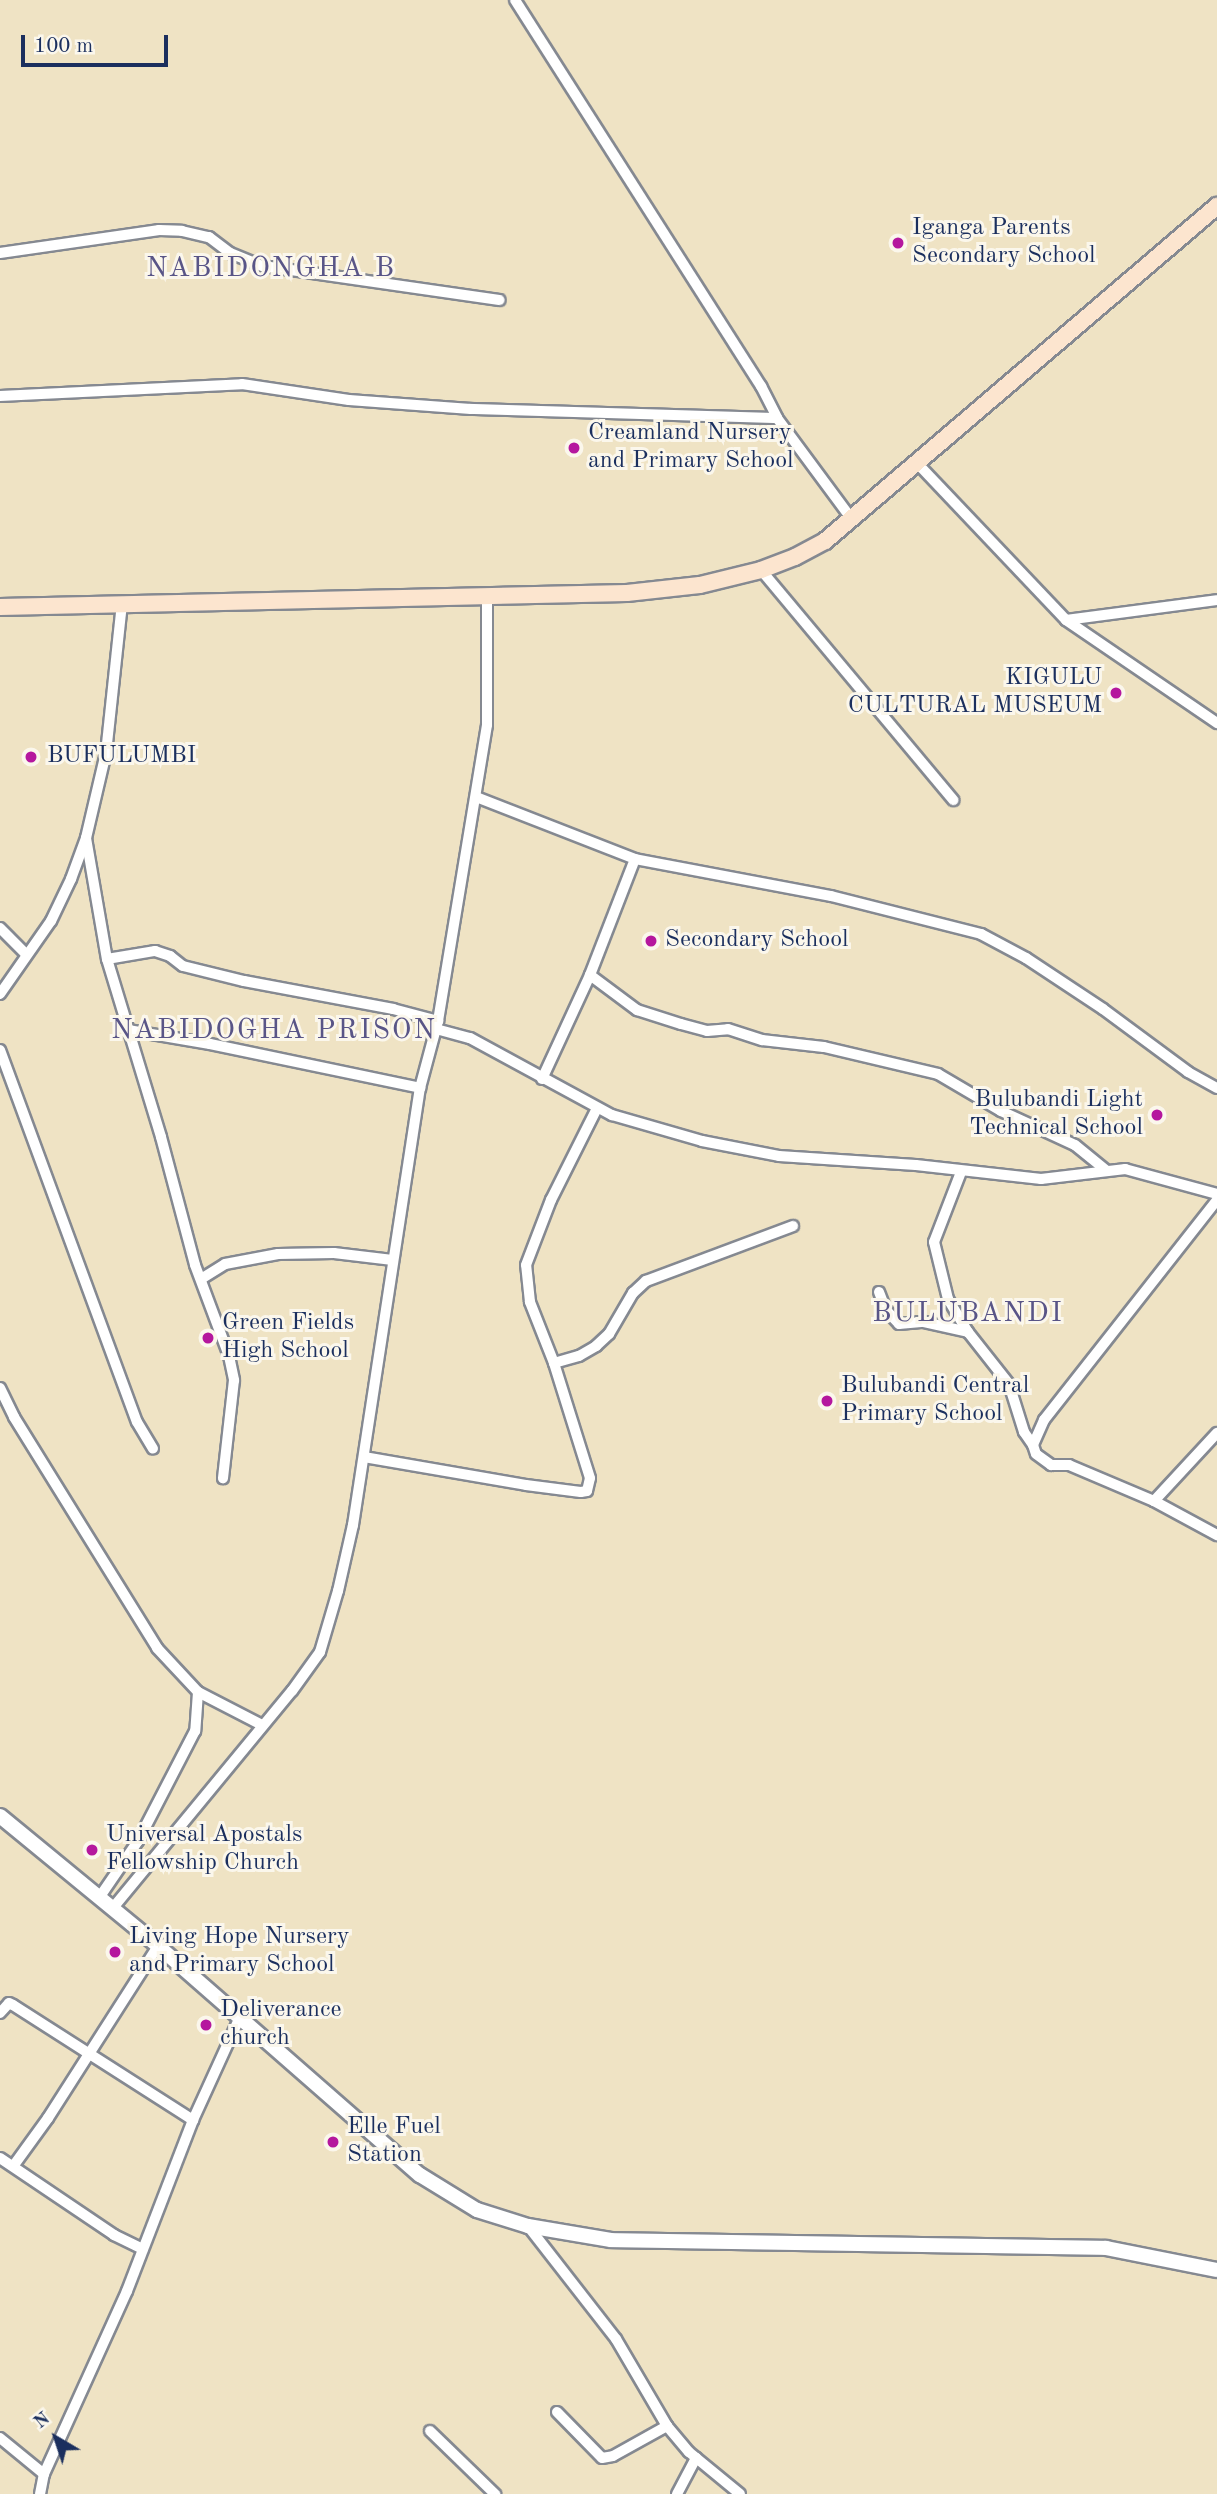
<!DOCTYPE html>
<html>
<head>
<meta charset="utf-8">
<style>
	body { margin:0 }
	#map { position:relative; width:1217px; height:2494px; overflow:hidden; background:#efe3c4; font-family:"Old Standard TT",serif }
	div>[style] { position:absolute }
	.roads { filter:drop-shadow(2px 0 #858991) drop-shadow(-2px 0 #858991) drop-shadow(0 2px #858991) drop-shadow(0 -2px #858991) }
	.minor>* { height:10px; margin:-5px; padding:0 5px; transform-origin:5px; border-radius:5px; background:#fff }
	.tertiary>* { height:14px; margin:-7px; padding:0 7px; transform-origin:7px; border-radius:7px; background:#fff }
	.secondary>* { height:16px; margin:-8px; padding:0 8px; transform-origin:8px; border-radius:8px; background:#fce5cf }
	.dots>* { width:19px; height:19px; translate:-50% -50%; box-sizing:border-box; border:4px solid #fbf7ec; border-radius:50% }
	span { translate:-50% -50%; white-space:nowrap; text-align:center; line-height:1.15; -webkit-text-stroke:6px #fbf7ec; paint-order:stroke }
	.poi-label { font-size:24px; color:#1b2f5e }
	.left { translate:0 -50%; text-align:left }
	.right { translate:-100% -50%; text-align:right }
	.quarter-label { font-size:28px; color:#595587; letter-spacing:2px }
	.north { position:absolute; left:21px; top:2403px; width:70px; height:70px; -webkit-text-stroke:5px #fbf7ec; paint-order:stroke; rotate:321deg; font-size:19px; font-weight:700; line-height:28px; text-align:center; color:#1b2f5e }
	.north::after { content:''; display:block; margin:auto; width:24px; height:32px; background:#1b2f5e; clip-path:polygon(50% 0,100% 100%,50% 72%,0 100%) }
	.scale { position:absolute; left:21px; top:35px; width:147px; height:32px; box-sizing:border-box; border:4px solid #1b2f5e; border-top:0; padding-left:9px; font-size:21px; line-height:24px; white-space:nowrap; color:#1b2f5e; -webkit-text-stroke:5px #fbf7ec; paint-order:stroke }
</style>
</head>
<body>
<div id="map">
	<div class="roads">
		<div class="minor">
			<div style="left:515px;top:0;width:458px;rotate:57.5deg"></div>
			<div style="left:761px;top:386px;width:36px;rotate:63deg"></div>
			<div style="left:777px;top:418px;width:124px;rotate:53.5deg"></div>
			<div style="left:0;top:253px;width:161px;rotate:-8.2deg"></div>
			<div style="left:159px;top:230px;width:23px;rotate:2deg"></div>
			<div style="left:182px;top:231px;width:28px;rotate:13deg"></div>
			<div style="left:209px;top:237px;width:26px;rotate:37deg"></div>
			<div style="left:230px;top:253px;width:35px;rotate:22deg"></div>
			<div style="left:263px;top:266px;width:239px;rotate:8.2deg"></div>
			<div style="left:0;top:396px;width:242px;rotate:-2.8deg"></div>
			<div style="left:242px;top:384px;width:108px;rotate:8.5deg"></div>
			<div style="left:349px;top:400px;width:122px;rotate:4.2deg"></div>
			<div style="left:471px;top:409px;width:306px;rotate:1.7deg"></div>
			<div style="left:917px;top:463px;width:216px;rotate:46.5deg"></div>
			<div style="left:1066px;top:620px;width:183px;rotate:34.3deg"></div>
			<div style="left:761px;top:570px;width:300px;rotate:50.1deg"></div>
			<div style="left:1066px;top:620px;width:152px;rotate:-7.5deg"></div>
			<div style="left:476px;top:797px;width:171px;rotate:21.3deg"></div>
			<div style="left:635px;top:859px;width:199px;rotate:10.7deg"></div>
			<div style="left:831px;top:896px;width:155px;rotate:14.2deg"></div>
			<div style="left:981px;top:934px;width:51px;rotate:28.1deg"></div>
			<div style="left:1026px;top:958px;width:92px;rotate:33.5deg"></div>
			<div style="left:1103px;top:1009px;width:106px;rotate:36.5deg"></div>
			<div style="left:1188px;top:1072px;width:33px;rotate:29deg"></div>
			<div style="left:86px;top:838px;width:123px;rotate:80.2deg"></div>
			<div style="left:107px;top:959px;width:186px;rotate:73.1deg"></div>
			<div style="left:161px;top:1137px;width:132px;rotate:75.1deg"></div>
			<div style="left:195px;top:1265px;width:97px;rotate:69.5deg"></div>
			<div style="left:229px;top:1356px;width:25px;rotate:78deg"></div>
			<div style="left:234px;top:1380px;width:99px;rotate:96.4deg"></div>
			<div style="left:0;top:928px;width:37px;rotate:45deg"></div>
			<div style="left:107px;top:959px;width:49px;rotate:-9.5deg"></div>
			<div style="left:155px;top:951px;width:16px;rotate:18deg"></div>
			<div style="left:170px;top:956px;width:16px;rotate:38deg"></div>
			<div style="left:183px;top:966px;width:63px;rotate:13.8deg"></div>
			<div style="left:244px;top:981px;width:152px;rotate:10.6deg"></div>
			<div style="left:393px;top:1009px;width:47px;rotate:14.9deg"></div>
			<div style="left:590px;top:975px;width:59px;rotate:36.7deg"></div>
			<div style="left:637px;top:1010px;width:46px;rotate:17.7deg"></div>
			<div style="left:681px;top:1024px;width:27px;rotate:15deg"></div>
			<div style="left:707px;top:1031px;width:21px;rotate:-5deg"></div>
			<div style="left:728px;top:1029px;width:36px;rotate:18deg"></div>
			<div style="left:762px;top:1040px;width:62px;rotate:6.4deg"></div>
			<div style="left:824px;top:1047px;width:117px;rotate:13.3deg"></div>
			<div style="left:938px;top:1074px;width:73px;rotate:30.4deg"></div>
			<div style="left:1001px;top:1111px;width:81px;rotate:24.7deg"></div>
			<div style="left:1075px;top:1145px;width:41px;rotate:39.1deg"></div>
			<div style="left:0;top:994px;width:89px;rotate:-55.1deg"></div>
			<div style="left:51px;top:921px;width:47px;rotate:-64.5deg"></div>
			<div style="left:71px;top:879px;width:44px;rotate:-69.9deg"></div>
			<div style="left:86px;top:838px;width:87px;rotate:-76.8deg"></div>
			<div style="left:106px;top:753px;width:150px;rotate:-83.9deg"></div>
			<div style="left:436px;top:1029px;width:35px;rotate:15deg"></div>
			<div style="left:470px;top:1038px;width:162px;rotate:28.5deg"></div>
			<div style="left:612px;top:1115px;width:94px;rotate:16.1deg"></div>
			<div style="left:702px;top:1141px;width:78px;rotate:11deg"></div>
			<div style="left:779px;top:1156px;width:137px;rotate:3.8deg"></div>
			<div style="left:916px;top:1165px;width:126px;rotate:6.4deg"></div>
			<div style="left:1041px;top:1179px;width:85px;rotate:-6.8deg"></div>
			<div style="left:1125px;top:1169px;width:95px;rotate:15.2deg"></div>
			<div style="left:128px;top:1030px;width:83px;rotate:9.7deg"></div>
			<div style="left:210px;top:1044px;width:215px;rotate:11.8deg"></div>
			<div style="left:0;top:1050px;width:396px;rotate:69.8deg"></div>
			<div style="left:137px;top:1422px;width:31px;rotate:59deg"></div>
			<div style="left:542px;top:1079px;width:115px;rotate:-65.2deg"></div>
			<div style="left:590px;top:975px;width:124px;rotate:-68.8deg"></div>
			<div style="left:961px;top:1172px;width:75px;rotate:111.1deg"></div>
			<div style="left:934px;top:1242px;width:59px;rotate:76.2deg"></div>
			<div style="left:948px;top:1299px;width:39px;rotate:59deg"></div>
			<div style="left:1217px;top:1200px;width:280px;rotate:128.2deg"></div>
			<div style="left:1044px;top:1420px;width:27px;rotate:114deg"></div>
			<div style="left:1033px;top:1445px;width:9px;rotate:72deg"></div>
			<div style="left:1036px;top:1454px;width:19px;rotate:36deg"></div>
			<div style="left:1051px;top:1465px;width:18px"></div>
			<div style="left:1069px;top:1465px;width:92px;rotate:23deg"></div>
			<div style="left:1154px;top:1501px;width:72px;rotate:28.4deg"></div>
			<div style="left:201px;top:1279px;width:28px;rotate:-32deg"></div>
			<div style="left:225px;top:1264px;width:54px;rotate:-10.7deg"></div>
			<div style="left:278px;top:1254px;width:56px;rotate:-1deg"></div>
			<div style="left:334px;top:1253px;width:59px;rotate:6.8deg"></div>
			<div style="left:879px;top:1292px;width:19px;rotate:69deg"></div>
			<div style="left:886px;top:1310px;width:19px;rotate:47deg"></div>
			<div style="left:899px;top:1324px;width:25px;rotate:-5deg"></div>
			<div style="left:924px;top:1322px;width:45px;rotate:12.8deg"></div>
			<div style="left:968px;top:1332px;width:66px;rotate:51.7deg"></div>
			<div style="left:1009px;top:1384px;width:50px;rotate:72.6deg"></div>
			<div style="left:1024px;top:1432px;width:16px;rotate:55deg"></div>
			<div style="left:554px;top:1363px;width:26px;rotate:-16deg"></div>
			<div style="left:579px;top:1356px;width:20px;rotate:-30deg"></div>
			<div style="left:596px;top:1346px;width:18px;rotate:-43deg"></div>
			<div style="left:609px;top:1334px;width:48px;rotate:-59.7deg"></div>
			<div style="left:633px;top:1293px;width:18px;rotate:-43deg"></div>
			<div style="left:646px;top:1281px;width:157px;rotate:-20.5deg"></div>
			<div style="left:0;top:1388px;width:32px;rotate:64deg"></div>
			<div style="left:14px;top:1417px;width:272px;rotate:58.2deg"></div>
			<div style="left:157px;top:1648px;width:60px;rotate:47deg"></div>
			<div style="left:198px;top:1692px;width:39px;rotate:94deg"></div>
			<div style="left:195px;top:1731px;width:124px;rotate:117.4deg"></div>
			<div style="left:138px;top:1841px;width:69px;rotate:124.4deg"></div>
			<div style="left:364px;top:1457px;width:164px;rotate:9.8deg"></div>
			<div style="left:526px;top:1485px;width:55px;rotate:7.3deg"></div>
			<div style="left:581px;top:1492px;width:6px;rotate:-9deg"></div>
			<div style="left:587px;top:1491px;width:13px;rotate:-77deg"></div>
			<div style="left:590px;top:1478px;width:121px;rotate:-107.4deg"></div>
			<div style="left:554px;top:1363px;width:66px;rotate:-111.5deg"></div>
			<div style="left:530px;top:1302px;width:37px;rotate:-96deg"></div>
			<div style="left:526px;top:1265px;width:70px;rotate:-69deg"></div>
			<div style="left:551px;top:1200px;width:103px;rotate:-63.4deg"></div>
			<div style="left:1154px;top:1501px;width:93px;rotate:-47.2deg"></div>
			<div style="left:198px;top:1692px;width:72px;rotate:27.3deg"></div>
			<div style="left:112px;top:1909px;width:283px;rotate:-50.5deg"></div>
			<div style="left:292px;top:1691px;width:48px;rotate:-54.3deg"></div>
			<div style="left:320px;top:1652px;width:64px;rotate:-73.6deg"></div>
			<div style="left:338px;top:1591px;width:68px;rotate:-77.2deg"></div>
			<div style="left:353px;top:1525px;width:442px;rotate:-81.3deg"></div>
			<div style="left:420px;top:1088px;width:69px;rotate:-75deg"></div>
			<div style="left:438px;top:1021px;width:300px;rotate:-80.6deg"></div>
			<div style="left:487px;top:725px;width:127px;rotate:-90deg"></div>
			<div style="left:0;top:2013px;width:13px;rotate:-48deg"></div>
			<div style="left:9px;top:2003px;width:4px;rotate:27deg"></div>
			<div style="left:13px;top:2005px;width:214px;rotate:32.6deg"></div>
			<div style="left:0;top:2158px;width:138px;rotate:34deg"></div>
			<div style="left:114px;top:2235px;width:32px;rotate:26deg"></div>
			<div style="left:14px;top:2165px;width:58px;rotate:-54.1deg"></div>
			<div style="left:48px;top:2118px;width:204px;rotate:-57.4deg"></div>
			<div style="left:528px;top:2226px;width:143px;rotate:52.1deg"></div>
			<div style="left:616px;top:2339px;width:101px;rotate:59.6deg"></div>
			<div style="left:667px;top:2426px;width:34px;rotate:50deg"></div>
			<div style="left:689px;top:2452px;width:66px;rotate:39.5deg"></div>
			<div style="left:557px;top:2412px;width:64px;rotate:45.6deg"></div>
			<div style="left:602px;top:2458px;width:11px;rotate:-10deg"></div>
			<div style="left:613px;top:2456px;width:62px;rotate:-29.1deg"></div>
			<div style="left:430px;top:2431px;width:91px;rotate:44.1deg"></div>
			<div style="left:0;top:2438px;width:57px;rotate:39.3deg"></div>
			<div style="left:40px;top:2494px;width:20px;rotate:-79deg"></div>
			<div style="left:44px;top:2474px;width:201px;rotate:-65.6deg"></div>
			<div style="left:127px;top:2291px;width:183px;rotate:-68.9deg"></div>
			<div style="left:193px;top:2120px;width:111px;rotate:-65.5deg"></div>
			<div style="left:677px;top:2494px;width:41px;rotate:-62.2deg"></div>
		</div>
		<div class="tertiary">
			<div style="left:0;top:1816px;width:205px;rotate:39.4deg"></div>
			<div style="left:158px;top:1946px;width:348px;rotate:41.2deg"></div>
			<div style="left:420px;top:2175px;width:67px;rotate:31.6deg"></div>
			<div style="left:477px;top:2210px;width:53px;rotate:17.4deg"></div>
			<div style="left:528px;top:2226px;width:84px;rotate:9.6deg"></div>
			<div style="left:611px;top:2240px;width:495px;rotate:0.9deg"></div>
			<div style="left:1106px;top:2248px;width:113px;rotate:11.2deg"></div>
		</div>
		<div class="secondary">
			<div style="left:0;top:607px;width:627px;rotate:-1.28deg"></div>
			<div style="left:627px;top:593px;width:73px;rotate:-6.3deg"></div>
			<div style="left:700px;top:585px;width:63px;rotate:-13.8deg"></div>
			<div style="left:761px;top:570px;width:36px;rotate:-21deg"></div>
			<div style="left:795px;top:557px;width:34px;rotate:-28deg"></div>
			<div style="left:825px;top:541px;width:516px;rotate:-40.52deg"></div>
		</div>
	</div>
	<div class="dots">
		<div style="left:898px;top:243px;background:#b5179e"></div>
		<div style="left:574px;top:448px;background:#b5179e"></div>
		<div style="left:1116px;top:693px;background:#b5179e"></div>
		<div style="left:31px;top:757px;background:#b5179e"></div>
		<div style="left:651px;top:941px;background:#b5179e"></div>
		<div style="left:1157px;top:1115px;background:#b5179e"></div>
		<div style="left:208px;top:1338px;background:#b5179e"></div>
		<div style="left:827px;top:1401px;background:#b5179e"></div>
		<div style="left:92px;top:1850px;background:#b5179e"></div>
		<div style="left:115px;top:1952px;background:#b5179e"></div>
		<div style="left:206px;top:2025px;background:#b5179e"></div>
		<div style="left:333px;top:2142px;background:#b5179e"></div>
	</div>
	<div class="poi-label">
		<span class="left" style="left:912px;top:243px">Iganga Parents<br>Secondary School</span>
		<span class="left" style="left:588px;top:448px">Creamland Nursery<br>and Primary School</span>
		<span class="right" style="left:1102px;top:693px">KIGULU<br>CULTURAL MUSEUM</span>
		<span class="left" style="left:47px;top:757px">BUFULUMBI</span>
		<span class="left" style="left:665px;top:941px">Secondary School</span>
		<span class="right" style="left:1143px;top:1115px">Bulubandi Light<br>Technical School</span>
		<span class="left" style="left:222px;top:1338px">Green Fields<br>High School</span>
		<span class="left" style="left:841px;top:1401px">Bulubandi Central<br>Primary School</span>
		<span class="left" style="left:106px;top:1850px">Universal Apostals<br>Fellowship Church</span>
		<span class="left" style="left:129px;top:1952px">Living Hope Nursery<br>and Primary School</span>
		<span class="left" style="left:220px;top:2025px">Deliverance<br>church</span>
		<span class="left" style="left:347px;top:2142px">Elle Fuel<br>Station</span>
	</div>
	<div class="quarter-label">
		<span style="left:271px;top:269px">NABIDONGHA B</span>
		<span style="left:274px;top:1031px">NABIDOGHA PRISON</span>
		<span style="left:968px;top:1314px">BULUBANDI</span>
	</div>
	<div class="north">N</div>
	<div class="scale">100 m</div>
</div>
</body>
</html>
